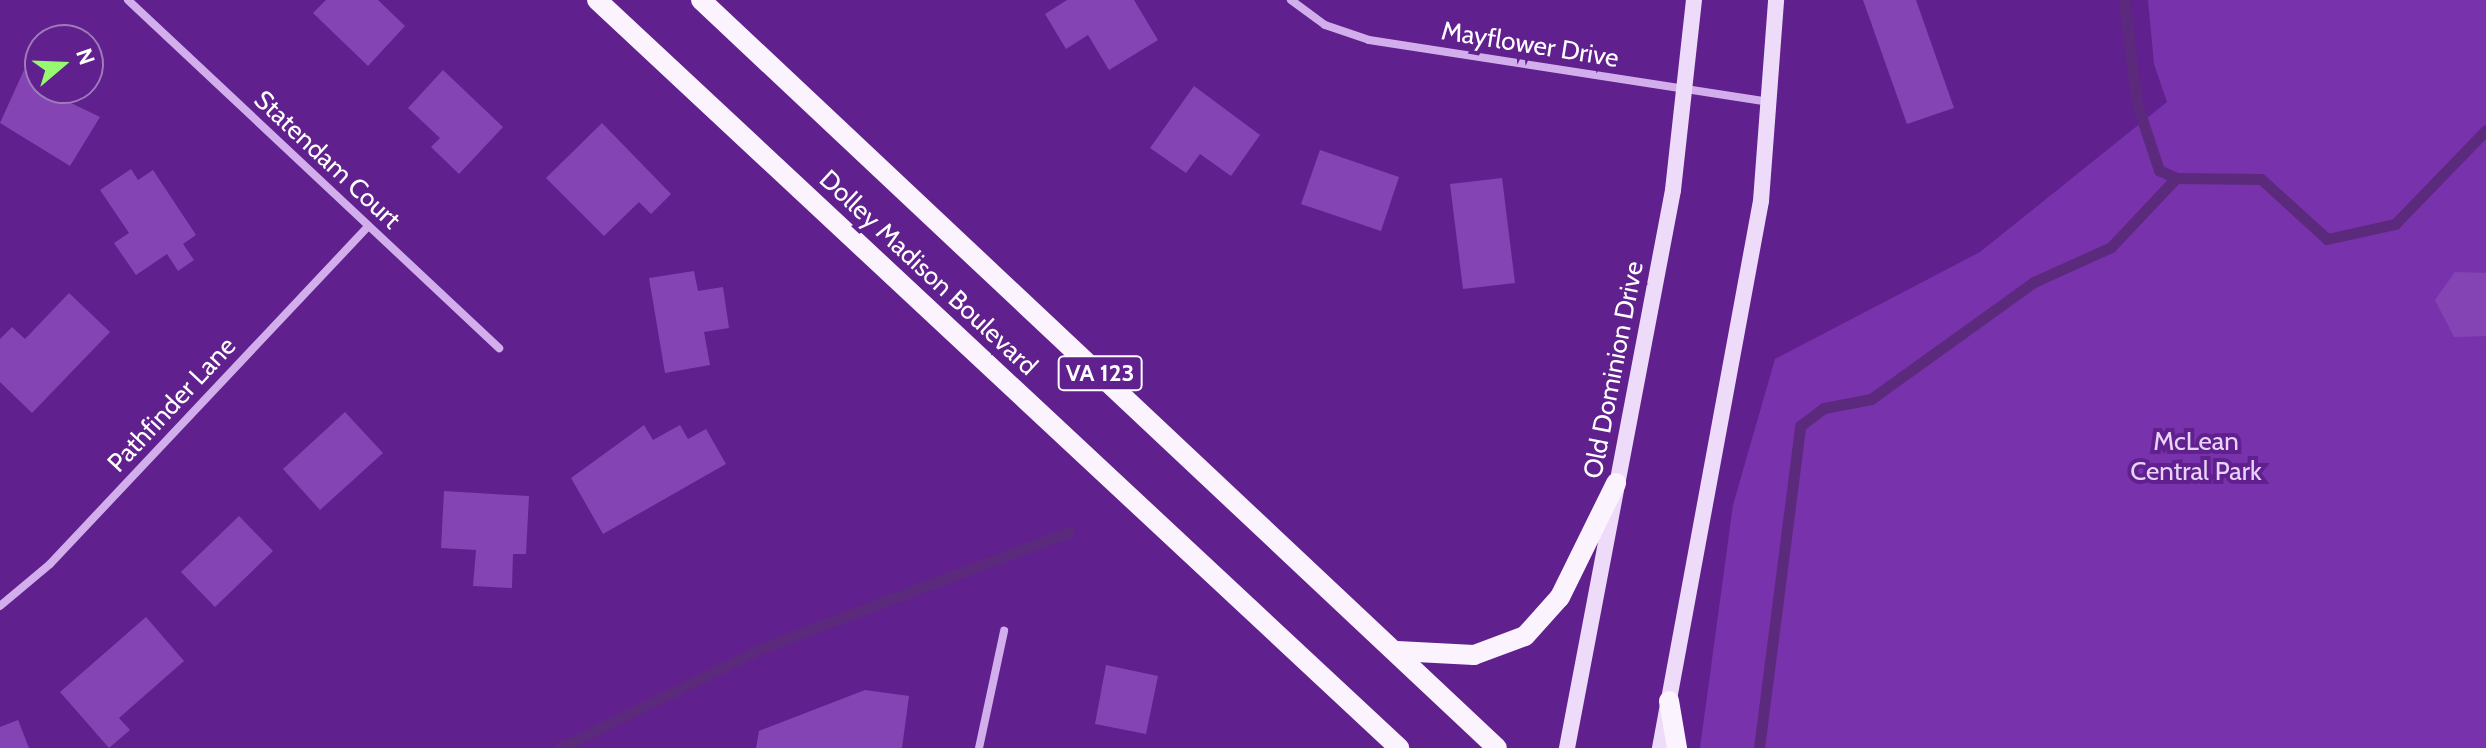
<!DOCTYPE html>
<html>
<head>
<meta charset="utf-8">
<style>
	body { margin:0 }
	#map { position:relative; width:2486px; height:748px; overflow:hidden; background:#60208e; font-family:Cabin,sans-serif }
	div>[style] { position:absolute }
	.green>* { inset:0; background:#7833ac }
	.stream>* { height:11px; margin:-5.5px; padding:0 5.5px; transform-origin:5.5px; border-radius:5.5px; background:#5b2a7d }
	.building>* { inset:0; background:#8544b4 }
	.minor>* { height:8px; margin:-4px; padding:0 4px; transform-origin:4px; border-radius:4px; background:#d2afec }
	.secondary>* { height:16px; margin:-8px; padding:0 8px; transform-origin:8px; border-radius:8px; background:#eddbf9 }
	.primary>* { height:20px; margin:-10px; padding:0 10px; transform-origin:10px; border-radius:10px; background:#fbf4ff }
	span { translate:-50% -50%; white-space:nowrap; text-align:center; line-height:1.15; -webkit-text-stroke:8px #60208e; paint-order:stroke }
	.shield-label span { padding:2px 6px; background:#60208e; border:2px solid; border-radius:6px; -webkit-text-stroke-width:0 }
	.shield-label { font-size:24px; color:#fff; font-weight:700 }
	.street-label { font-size:26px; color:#fff }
	.park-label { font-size:26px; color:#e9d4f9 }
	.north { position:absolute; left:24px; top:24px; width:80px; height:80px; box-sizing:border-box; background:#60208e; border:2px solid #a079bb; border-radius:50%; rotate:71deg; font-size:22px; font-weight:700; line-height:32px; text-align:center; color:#fff }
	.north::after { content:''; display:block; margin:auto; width:28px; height:36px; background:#95fa6f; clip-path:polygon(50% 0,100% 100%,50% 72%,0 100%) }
</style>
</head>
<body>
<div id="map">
	<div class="green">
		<div style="clip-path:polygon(2148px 0,2486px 0,2486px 748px,1700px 748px,1733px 505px,1775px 359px,1980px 252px,2167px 102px,2154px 64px)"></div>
	</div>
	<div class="stream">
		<div style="left:2124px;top:0;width:105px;rotate:82.9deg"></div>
		<div style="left:2137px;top:104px;width:70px;rotate:71.6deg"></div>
		<div style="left:2159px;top:170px;width:19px;rotate:25deg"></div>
		<div style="left:2176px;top:178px;width:85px;rotate:0.7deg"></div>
		<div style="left:2261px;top:179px;width:89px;rotate:42.3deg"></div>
		<div style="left:2327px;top:239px;width:70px;rotate:-12.4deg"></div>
		<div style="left:2395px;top:224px;width:131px;rotate:-45.9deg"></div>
		<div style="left:560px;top:748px;width:225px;rotate:-26.3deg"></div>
		<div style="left:762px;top:648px;width:328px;rotate:-20.7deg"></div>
		<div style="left:1759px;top:748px;width:325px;rotate:-82.7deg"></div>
		<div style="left:1800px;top:426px;width:30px;rotate:-37deg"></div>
		<div style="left:1824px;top:408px;width:48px;rotate:-10.8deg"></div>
		<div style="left:1871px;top:399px;width:201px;rotate:-35.7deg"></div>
		<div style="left:2034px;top:282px;width:85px;rotate:-24.4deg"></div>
		<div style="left:2111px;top:247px;width:95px;rotate:-46.7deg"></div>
	</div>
	<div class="building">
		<div style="clip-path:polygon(326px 0,378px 0,405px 26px,368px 66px,313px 13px)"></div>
		<div style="clip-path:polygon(1067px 0,1134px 0,1158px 40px,1109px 70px,1088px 35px,1066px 49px,1045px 14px)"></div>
		<div style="clip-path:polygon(1863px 0,1916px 0,1954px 108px,1907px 124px)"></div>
		<div style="clip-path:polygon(24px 70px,40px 88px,100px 117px,70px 166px,0 123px)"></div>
		<div style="clip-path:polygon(443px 70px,503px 127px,459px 174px,431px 147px,440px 138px,408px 108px)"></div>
		<div style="clip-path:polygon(1194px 86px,1260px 135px,1231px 176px,1200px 154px,1186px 173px,1150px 148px)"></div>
		<div style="clip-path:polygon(602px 123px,671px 194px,651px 214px,639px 202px,604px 236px,546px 178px)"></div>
		<div style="clip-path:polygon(1320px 150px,1399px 177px,1381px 231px,1301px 204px)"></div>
		<div style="clip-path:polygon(131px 169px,138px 180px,153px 170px,196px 235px,183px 244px,194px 260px,178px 271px,167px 254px,136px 275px,114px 243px,129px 233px,100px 190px)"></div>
		<div style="clip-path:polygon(1502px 178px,1515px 283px,1463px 289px,1450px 184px)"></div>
		<div style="clip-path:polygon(694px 271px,698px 291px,723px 287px,729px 328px,704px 332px,710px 365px,665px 373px,649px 278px)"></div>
		<div style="clip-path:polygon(2455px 272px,2486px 273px,2486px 336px,2454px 337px,2435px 300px)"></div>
		<div style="clip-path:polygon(69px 293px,110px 332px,32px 413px,0 382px,0 339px,12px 327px,25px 339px)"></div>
		<div style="clip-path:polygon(345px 412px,383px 453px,320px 510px,283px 469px)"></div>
		<div style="clip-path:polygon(644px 425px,653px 440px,680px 425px,688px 439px,706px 429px,726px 464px,603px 534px,571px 478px)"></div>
		<div style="clip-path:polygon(444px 491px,529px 496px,526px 554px,513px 554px,512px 588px,473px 586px,476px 550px,441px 548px)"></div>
		<div style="clip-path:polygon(239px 516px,273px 551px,215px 607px,181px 572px)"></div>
		<div style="clip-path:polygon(146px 617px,184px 661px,119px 718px,130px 730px,109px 748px,60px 692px)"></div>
		<div style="clip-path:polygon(1106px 665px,1158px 676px,1146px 734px,1095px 724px)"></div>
		<div style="clip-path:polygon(865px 690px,909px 696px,902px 748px,756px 748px,759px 731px)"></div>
		<div style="clip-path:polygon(18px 720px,29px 748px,0 748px,0 727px)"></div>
	</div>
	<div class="minor">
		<div style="left:128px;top:0;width:509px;rotate:43.17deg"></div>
		<div style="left:1291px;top:0;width:42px;rotate:36.3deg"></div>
		<div style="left:1325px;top:25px;width:46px;rotate:18.8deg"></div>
		<div style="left:1369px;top:40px;width:407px;rotate:8.8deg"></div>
		<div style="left:0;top:606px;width:65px;rotate:-40deg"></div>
		<div style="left:50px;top:564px;width:464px;rotate:-46.7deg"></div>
		<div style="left:979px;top:748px;width:120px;rotate:-77.9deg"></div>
	</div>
	<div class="secondary">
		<div style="left:1567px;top:748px;width:568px;rotate:-79.24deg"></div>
		<div style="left:1673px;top:190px;width:191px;rotate:-83.7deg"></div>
		<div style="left:1660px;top:748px;width:556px;rotate:-79.54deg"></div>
		<div style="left:1761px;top:201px;width:202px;rotate:-85.7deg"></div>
	</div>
	<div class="primary">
		<div style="left:597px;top:0;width:1097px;rotate:43deg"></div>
		<div style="left:701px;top:0;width:1092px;rotate:43.22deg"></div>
		<div style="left:1397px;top:651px;width:77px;rotate:3deg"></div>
		<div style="left:1474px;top:655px;width:54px;rotate:-20.4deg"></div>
		<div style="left:1525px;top:636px;width:52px;rotate:-48.1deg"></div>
		<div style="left:1560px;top:597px;width:127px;rotate:-63.8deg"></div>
		<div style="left:1669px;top:701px;width:48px;rotate:80.3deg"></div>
	</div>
	<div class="shield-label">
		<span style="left:1100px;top:373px">VA 123</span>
	</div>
	<div class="street-label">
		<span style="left:1530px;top:45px;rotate:9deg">Mayflower Drive</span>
		<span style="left:327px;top:160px;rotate:43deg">Statendam Court</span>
		<span style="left:928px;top:273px;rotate:43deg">Dolley Madison Boulevard</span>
		<span style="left:1614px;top:370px;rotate:-79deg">Old Dominion Drive</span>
		<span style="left:172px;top:405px;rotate:-47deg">Pathfinder Lane</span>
	</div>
	<div class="park-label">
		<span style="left:2196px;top:457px">McLean<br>Central Park</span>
	</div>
	<div class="north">N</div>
</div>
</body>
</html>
